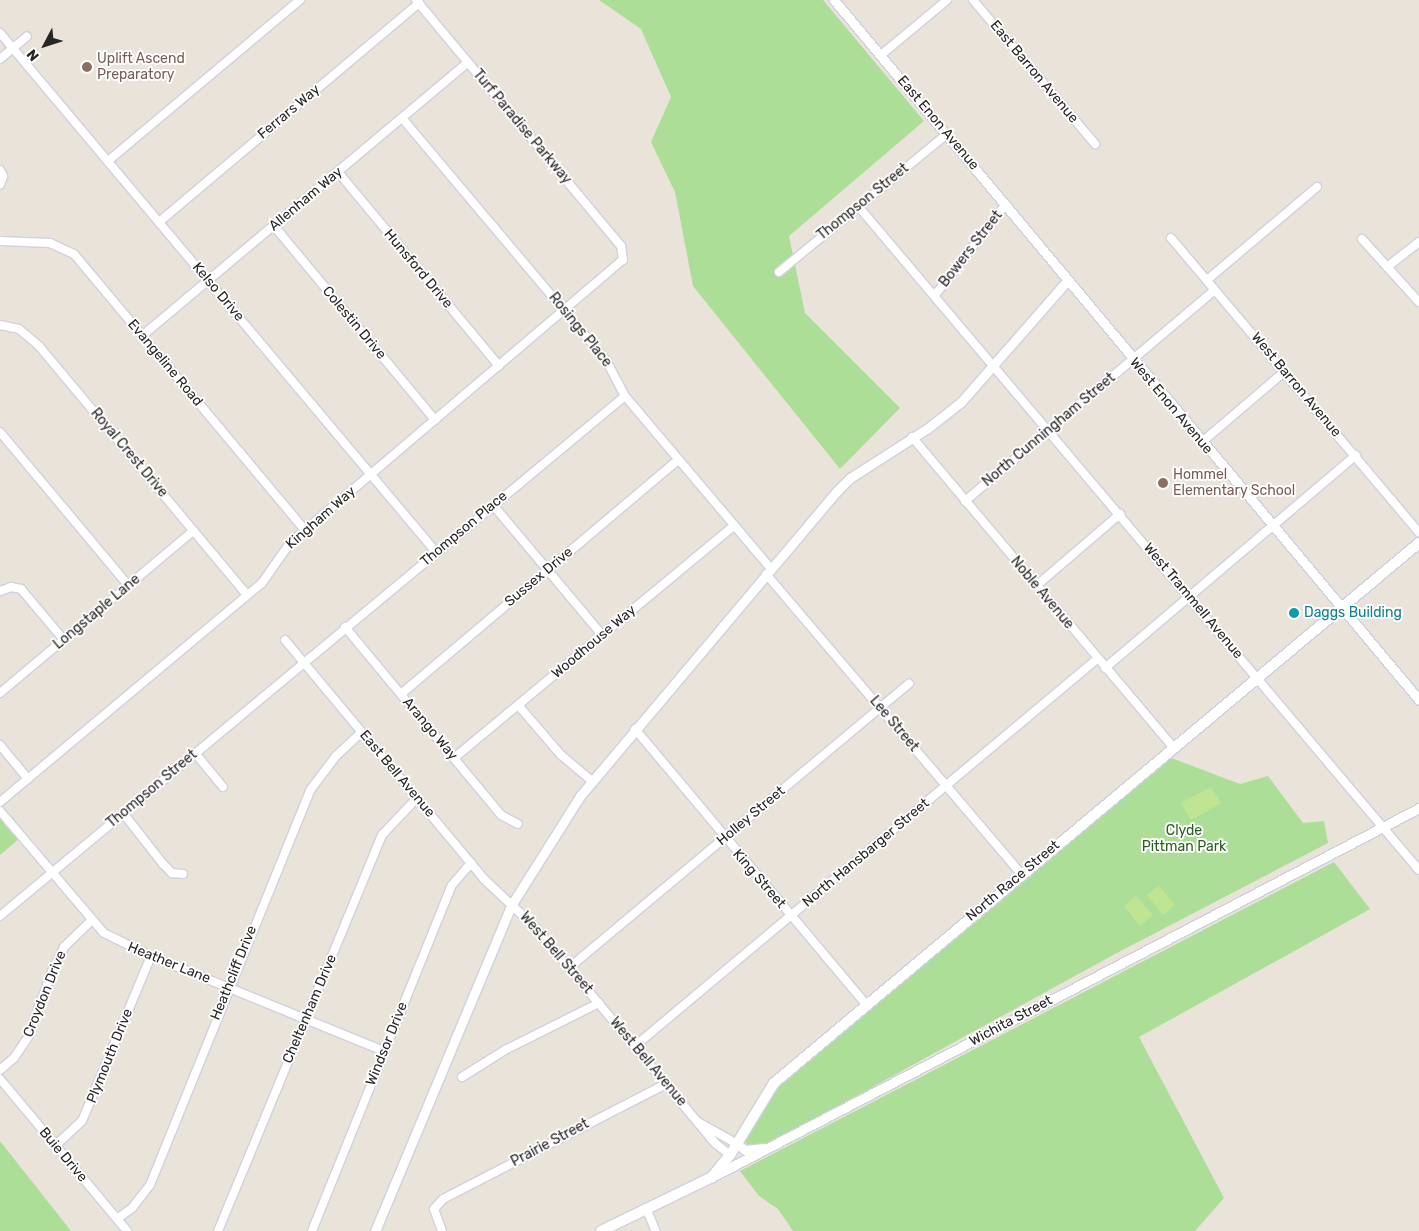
<!DOCTYPE html>
<html>
<head>
<meta charset="utf-8">
<style>
	body { margin:0 }
	#map { position:relative; width:1419px; height:1231px; overflow:hidden; background:#e9e3d9; font-family:Rubik,sans-serif }
	div>[style] { position:absolute }
	.green>* { inset:0; background:#adde97 }
	.pitch>* { inset:0; background:#bfe593 }
	.roads { filter:drop-shadow(1px 0 #ced1e0) drop-shadow(-1px 0 #ced1e0) drop-shadow(0 1px #ced1e0) drop-shadow(0 -1px #ced1e0) }
	.minor>* { height:8px; margin:-4px; padding:0 4px; transform-origin:4px; border-radius:4px; background:#fff }
	.tertiary>* { height:9px; margin:-4.5px; padding:0 4.5px; transform-origin:4.5px; border-radius:4.5px; background:#fff }
	.secondary>* { height:10px; margin:-5px; padding:0 5px; transform-origin:5px; border-radius:5px; background:#fff }
	.dots>* { width:14px; height:14px; translate:-50% -50%; box-sizing:border-box; border:2px solid #fff; border-radius:50% }
	span { translate:-50% -50%; white-space:nowrap; text-align:center; line-height:1.15; -webkit-text-stroke:4px #fff; paint-order:stroke }
	.education-label { font-size:14px; color:#785e54 }
	.left { translate:0 -50%; text-align:left }
	.street-label { font-size:14px; color:#272727 }
	.culture-label { font-size:14px; color:#0d838f }
	.park-label { font-size:14px; color:#285f1c }
	.north { position:absolute; left:20px; top:20px; width:50px; height:50px; -webkit-text-stroke:4px #fff; paint-order:stroke; rotate:230deg; font-size:14px; font-weight:700; line-height:20px; text-align:center; color:#272727 }
	.north::after { content:''; display:block; margin:auto; width:18px; height:22px; background:#272727; clip-path:polygon(50% 0,100% 100%,50% 72%,0 100%) }
</style>
</head>
<body>
<div id="map">
	<div class="green">
		<div style="clip-path:polygon(599px 0,823px 0,924px 121px,789px 236px,805px 313px,900px 408px,840px 469px,693px 286px,675px 192px,651px 142px,671px 97px,641px 29px)"></div>
		<div style="clip-path:polygon(1171px 758px,1240px 784px,1268px 776px,1303px 823px,1324px 821px,1328px 843px,1113px 955px,767px 1145px,747px 1146px,745px 1141px,770px 1096px,782px 1083px)"></div>
		<div style="clip-path:polygon(0 815px,20px 838px,0 855px)"></div>
		<div style="clip-path:polygon(1334px 862px,1370px 909px,1139px 1037px,1224px 1198px,1195px 1231px,793px 1231px,778px 1209px,759px 1196px,740px 1171px)"></div>
		<div style="clip-path:polygon(0 1141px,71px 1231px,0 1231px)"></div>
	</div>
	<div class="pitch">
		<div style="clip-path:polygon(1211px 787px,1221px 803px,1191px 820px,1181px 803px)"></div>
		<div style="clip-path:polygon(1159px 886px,1175px 905px,1163px 915px,1147px 895px)"></div>
		<div style="clip-path:polygon(1136px 896px,1153px 915px,1140px 926px,1124px 906px)"></div>
	</div>
	<div class="roads">
		<div class="minor">
			<div style="left:973px;top:0;width:189px;rotate:49.7deg"></div>
			<div style="left:0;top:33px;width:678px;rotate:49.97deg"></div>
			<div style="left:881px;top:55px;width:86px;rotate:-39.8deg"></div>
			<div style="left:0;top:59px;width:35px;rotate:-40deg"></div>
			<div style="left:402px;top:118px;width:317px;rotate:49.9deg"></div>
			<div style="left:606px;top:360px;width:41px;rotate:62.2deg"></div>
			<div style="left:625px;top:396px;width:226px;rotate:49.8deg"></div>
			<div style="left:108px;top:161px;width:251px;rotate:-40deg"></div>
			<div style="left:0;top:170px;width:7px;rotate:63deg"></div>
			<div style="left:3px;top:176px;width:9px;rotate:108deg"></div>
			<div style="left:338px;top:172px;width:252px;rotate:50.3deg"></div>
			<div style="left:858px;top:206px;width:869px;rotate:49.81deg"></div>
			<div style="left:159px;top:222px;width:340px;rotate:-40.1deg"></div>
			<div style="left:274px;top:226px;width:252px;rotate:50.3deg"></div>
			<div style="left:1171px;top:238px;width:385px;rotate:49.9deg"></div>
			<div style="left:1362px;top:239px;width:85px;rotate:47.9deg"></div>
			<div style="left:0;top:241px;width:50px;rotate:2.3deg"></div>
			<div style="left:50px;top:243px;width:26px;rotate:25deg"></div>
			<div style="left:74px;top:254px;width:360px;rotate:50.1deg"></div>
			<div style="left:1387px;top:267px;width:41px;rotate:-38deg"></div>
			<div style="left:779px;top:272px;width:219px;rotate:-39.4deg"></div>
			<div style="left:1207px;top:280px;width:144px;rotate:-40.2deg"></div>
			<div style="left:935px;top:295px;width:115px;rotate:-52deg"></div>
			<div style="left:0;top:325px;width:19px;rotate:12deg"></div>
			<div style="left:19px;top:329px;width:26px;rotate:40deg"></div>
			<div style="left:39px;top:346px;width:324px;rotate:50.1deg"></div>
			<div style="left:143px;top:335px;width:424px;rotate:-40deg"></div>
			<div style="left:0;top:432px;width:199px;rotate:50.1deg"></div>
			<div style="left:912px;top:437px;width:407px;rotate:49.9deg"></div>
			<div style="left:1202px;top:442px;width:109px;rotate:-40.5deg"></div>
			<div style="left:965px;top:501px;width:327px;rotate:-40.2deg"></div>
			<div style="left:493px;top:505px;width:170px;rotate:50deg"></div>
			<div style="left:766px;top:574px;width:394px;rotate:49.6deg"></div>
			<div style="left:1036px;top:586px;width:111px;rotate:-40.6deg"></div>
			<div style="left:0;top:591px;width:12px;rotate:-20deg"></div>
			<div style="left:11px;top:587px;width:10px;rotate:11deg"></div>
			<div style="left:21px;top:589px;width:67px;rotate:49.9deg"></div>
			<div style="left:345px;top:627px;width:244px;rotate:50.3deg"></div>
			<div style="left:501px;top:815px;width:19px;rotate:28deg"></div>
			<div style="left:285px;top:640px;width:312px;rotate:50.2deg"></div>
			<div style="left:485px;top:880px;width:69px;rotate:43.2deg"></div>
			<div style="left:535px;top:927px;width:281px;rotate:50.2deg"></div>
			<div style="left:715px;top:1143px;width:19px;rotate:39deg"></div>
			<div style="left:1105px;top:668px;width:329px;rotate:-40.3deg"></div>
			<div style="left:0;top:693px;width:252px;rotate:-40deg"></div>
			<div style="left:401px;top:694px;width:363px;rotate:-40.2deg"></div>
			<div style="left:518px;top:705px;width:66px;rotate:49.3deg"></div>
			<div style="left:561px;top:755px;width:40px;rotate:40deg"></div>
			<div style="left:635px;top:729px;width:359px;rotate:50deg"></div>
			<div style="left:0;top:745px;width:44px;rotate:50.5deg"></div>
			<div style="left:195px;top:753px;width:44px;rotate:50.5deg"></div>
			<div style="left:454px;top:758px;width:363px;rotate:-39.7deg"></div>
			<div style="left:0;top:802px;width:341px;rotate:-39.9deg"></div>
			<div style="left:262px;top:583px;width:49px;rotate:-55deg"></div>
			<div style="left:290px;top:543px;width:437px;rotate:-40.4deg"></div>
			<div style="left:623px;top:260px;width:14px;rotate:-98deg"></div>
			<div style="left:621px;top:246px;width:320px;rotate:-129.8deg"></div>
			<div style="left:0;top:811px;width:160px;rotate:49.6deg"></div>
			<div style="left:104px;top:933px;width:52px;rotate:26.1deg"></div>
			<div style="left:151px;top:956px;width:252px;rotate:22.2deg"></div>
			<div style="left:123px;top:813px;width:65px;rotate:51.9deg"></div>
			<div style="left:163px;top:864px;width:13px;rotate:45deg"></div>
			<div style="left:172px;top:873px;width:11px;rotate:5deg"></div>
			<div style="left:0;top:916px;width:813px;rotate:-39.76deg"></div>
			<div style="left:570px;top:967px;width:442px;rotate:-39.9deg"></div>
			<div style="left:635px;top:1046px;width:603px;rotate:-39.95deg"></div>
			<div style="left:0;top:1070px;width:18px;rotate:-41deg"></div>
			<div style="left:14px;top:1058px;width:25px;rotate:-56deg"></div>
			<div style="left:28px;top:1037px;width:70px;rotate:-70deg"></div>
			<div style="left:52px;top:971px;width:27px;rotate:-63deg"></div>
			<div style="left:64px;top:947px;width:39px;rotate:-44deg"></div>
			<div style="left:462px;top:1077px;width:51px;rotate:-32.1deg"></div>
			<div style="left:505px;top:1050px;width:105px;rotate:-26.6deg"></div>
			<div style="left:0;top:1079px;width:198px;rotate:50.1deg"></div>
			<div style="left:698px;top:1122px;width:45px;rotate:29.4deg"></div>
			<div style="left:55px;top:1146px;width:37px;rotate:-43deg"></div>
			<div style="left:82px;top:1121px;width:179px;rotate:-67.3deg"></div>
			<div style="left:646px;top:1208px;width:25px;rotate:67deg"></div>
			<div style="left:117px;top:1219px;width:19px;rotate:-36deg"></div>
			<div style="left:132px;top:1208px;width:29px;rotate:-52deg"></div>
			<div style="left:150px;top:1185px;width:427px;rotate:-67.9deg"></div>
			<div style="left:311px;top:789px;width:41px;rotate:-52.9deg"></div>
			<div style="left:336px;top:756px;width:35px;rotate:-43deg"></div>
			<div style="left:218px;top:1231px;width:429px;rotate:-67.5deg"></div>
			<div style="left:382px;top:835px;width:51px;rotate:-46.6deg"></div>
			<div style="left:312px;top:1231px;width:373px;rotate:-68deg"></div>
			<div style="left:452px;top:885px;width:29px;rotate:-49deg"></div>
			<div style="left:442px;top:1231px;width:23px;rotate:-110deg"></div>
			<div style="left:434px;top:1209px;width:13px;rotate:-48deg"></div>
			<div style="left:443px;top:1199px;width:251px;rotate:-27.3deg"></div>
		</div>
		<div class="tertiary">
			<div style="left:834px;top:0;width:912px;rotate:50.11deg"></div>
			<div style="left:737px;top:1144px;width:10px;rotate:37deg"></div>
			<div style="left:745px;top:1150px;width:19px;rotate:-6deg"></div>
			<div style="left:712px;top:1177px;width:798px;rotate:-27.56deg"></div>
			<div style="left:375px;top:1231px;width:355px;rotate:-67.3deg"></div>
			<div style="left:512px;top:904px;width:128px;rotate:-57.8deg"></div>
			<div style="left:580px;top:796px;width:397px;rotate:-49.9deg"></div>
			<div style="left:836px;top:492px;width:20px;rotate:-45deg"></div>
			<div style="left:850px;top:478px;width:93px;rotate:-32.7deg"></div>
			<div style="left:928px;top:428px;width:42px;rotate:-38.2deg"></div>
			<div style="left:961px;top:402px;width:161px;rotate:-48.8deg"></div>
		</div>
		<div class="secondary">
			<div style="left:601px;top:1231px;width:123px;rotate:-25.9deg"></div>
			<div style="left:712px;top:1177px;width:28px;rotate:-51deg"></div>
			<div style="left:730px;top:1155px;width:84px;rotate:-58.6deg"></div>
			<div style="left:774px;top:1083px;width:841px;rotate:-39.94deg"></div>
		</div>
	</div>
	<div class="dots">
		<div style="left:87px;top:67px;background:#8d6e63"></div>
		<div style="left:1163px;top:483px;background:#8d6e63"></div>
		<div style="left:1294px;top:613px;background:#0f9aa8"></div>
	</div>
	<div class="education-label">
		<span class="left" style="left:97px;top:67px">Uplift Ascend<br>Preparatory</span>
		<span class="left" style="left:1173px;top:483px">Hommel<br>Elementary School</span>
	</div>
	<div class="street-label">
		<span style="left:1034px;top:72px;rotate:50deg">East Barron Avenue</span>
		<span style="left:289px;top:112px;rotate:-40deg">Ferrars Way</span>
		<span style="left:938px;top:123px;rotate:50deg">East Enon Avenue</span>
		<span style="left:522px;top:127px;rotate:50deg">Turf Paradise Parkway</span>
		<span style="left:306px;top:199px;rotate:-40deg">Allenham Way</span>
		<span style="left:863px;top:202px;rotate:-39deg">Thompson Street</span>
		<span style="left:971px;top:249px;rotate:-52deg">Bowers Street</span>
		<span style="left:418px;top:269px;rotate:50deg">Hunsford Drive</span>
		<span style="left:218px;top:292px;rotate:50deg">Kelso Drive</span>
		<span style="left:354px;top:323px;rotate:50deg">Colestin Drive</span>
		<span style="left:580px;top:330px;rotate:51deg">Rosings Place</span>
		<span style="left:165px;top:363px;rotate:50deg">Evangeline Road</span>
		<span style="left:1296px;top:385px;rotate:50deg">West Barron Avenue</span>
		<span style="left:1171px;top:406px;rotate:50deg">West Enon Avenue</span>
		<span style="left:1049px;top:430px;rotate:-40deg">North Cunningham Street</span>
		<span style="left:129px;top:453px;rotate:50deg">Royal Crest Drive</span>
		<span style="left:321px;top:518px;rotate:-41deg">Kingham Way</span>
		<span style="left:464px;top:529px;rotate:-40deg">Thompson Place</span>
		<span style="left:539px;top:577px;rotate:-40deg">Sussex Drive</span>
		<span style="left:1042px;top:593px;rotate:50deg">Noble Avenue</span>
		<span style="left:1193px;top:601px;rotate:50deg">West Trammell Avenue</span>
		<span style="left:97px;top:612px;rotate:-40deg">Longstaple Lane</span>
		<span style="left:594px;top:642px;rotate:-40deg">Woodhouse Way</span>
		<span style="left:894px;top:724px;rotate:50deg">Lee Street</span>
		<span style="left:430px;top:729px;rotate:50deg">Arango Way</span>
		<span style="left:397px;top:774px;rotate:50deg">East Bell Avenue</span>
		<span style="left:152px;top:789px;rotate:-40deg">Thompson Street</span>
		<span style="left:751px;top:816px;rotate:-40deg">Holley Street</span>
		<span style="left:866px;top:853px;rotate:-40deg">North Hansbarger Street</span>
		<span style="left:759px;top:879px;rotate:49deg">King Street</span>
		<span style="left:1013px;top:881px;rotate:-40deg">North Race Street</span>
		<span style="left:556px;top:953px;rotate:49deg">West Bell Street</span>
		<span style="left:169px;top:963px;rotate:22deg">Heather Lane</span>
		<span style="left:234px;top:973px;rotate:-68deg">Heathcliff Drive</span>
		<span style="left:45px;top:994px;rotate:-68deg">Croydon Drive</span>
		<span style="left:310px;top:1009px;rotate:-67deg">Cheltenham Drive</span>
		<span style="left:1011px;top:1021px;rotate:-28deg">Wichita Street</span>
		<span style="left:387px;top:1044px;rotate:-68deg">Windsor Drive</span>
		<span style="left:110px;top:1056px;rotate:-68deg">Plymouth Drive</span>
		<span style="left:648px;top:1062px;rotate:50deg">West Bell Avenue</span>
		<span style="left:550px;top:1143px;rotate:-28deg">Prairie Street</span>
		<span style="left:63px;top:1155px;rotate:50deg">Buie Drive</span>
	</div>
	<div class="culture-label">
		<span class="left" style="left:1304px;top:613px">Daggs Building</span>
	</div>
	<div class="park-label">
		<span style="left:1184px;top:839px">Clyde<br>Pittman Park</span>
	</div>
	<div class="north">N</div>
</div>
</body>
</html>
